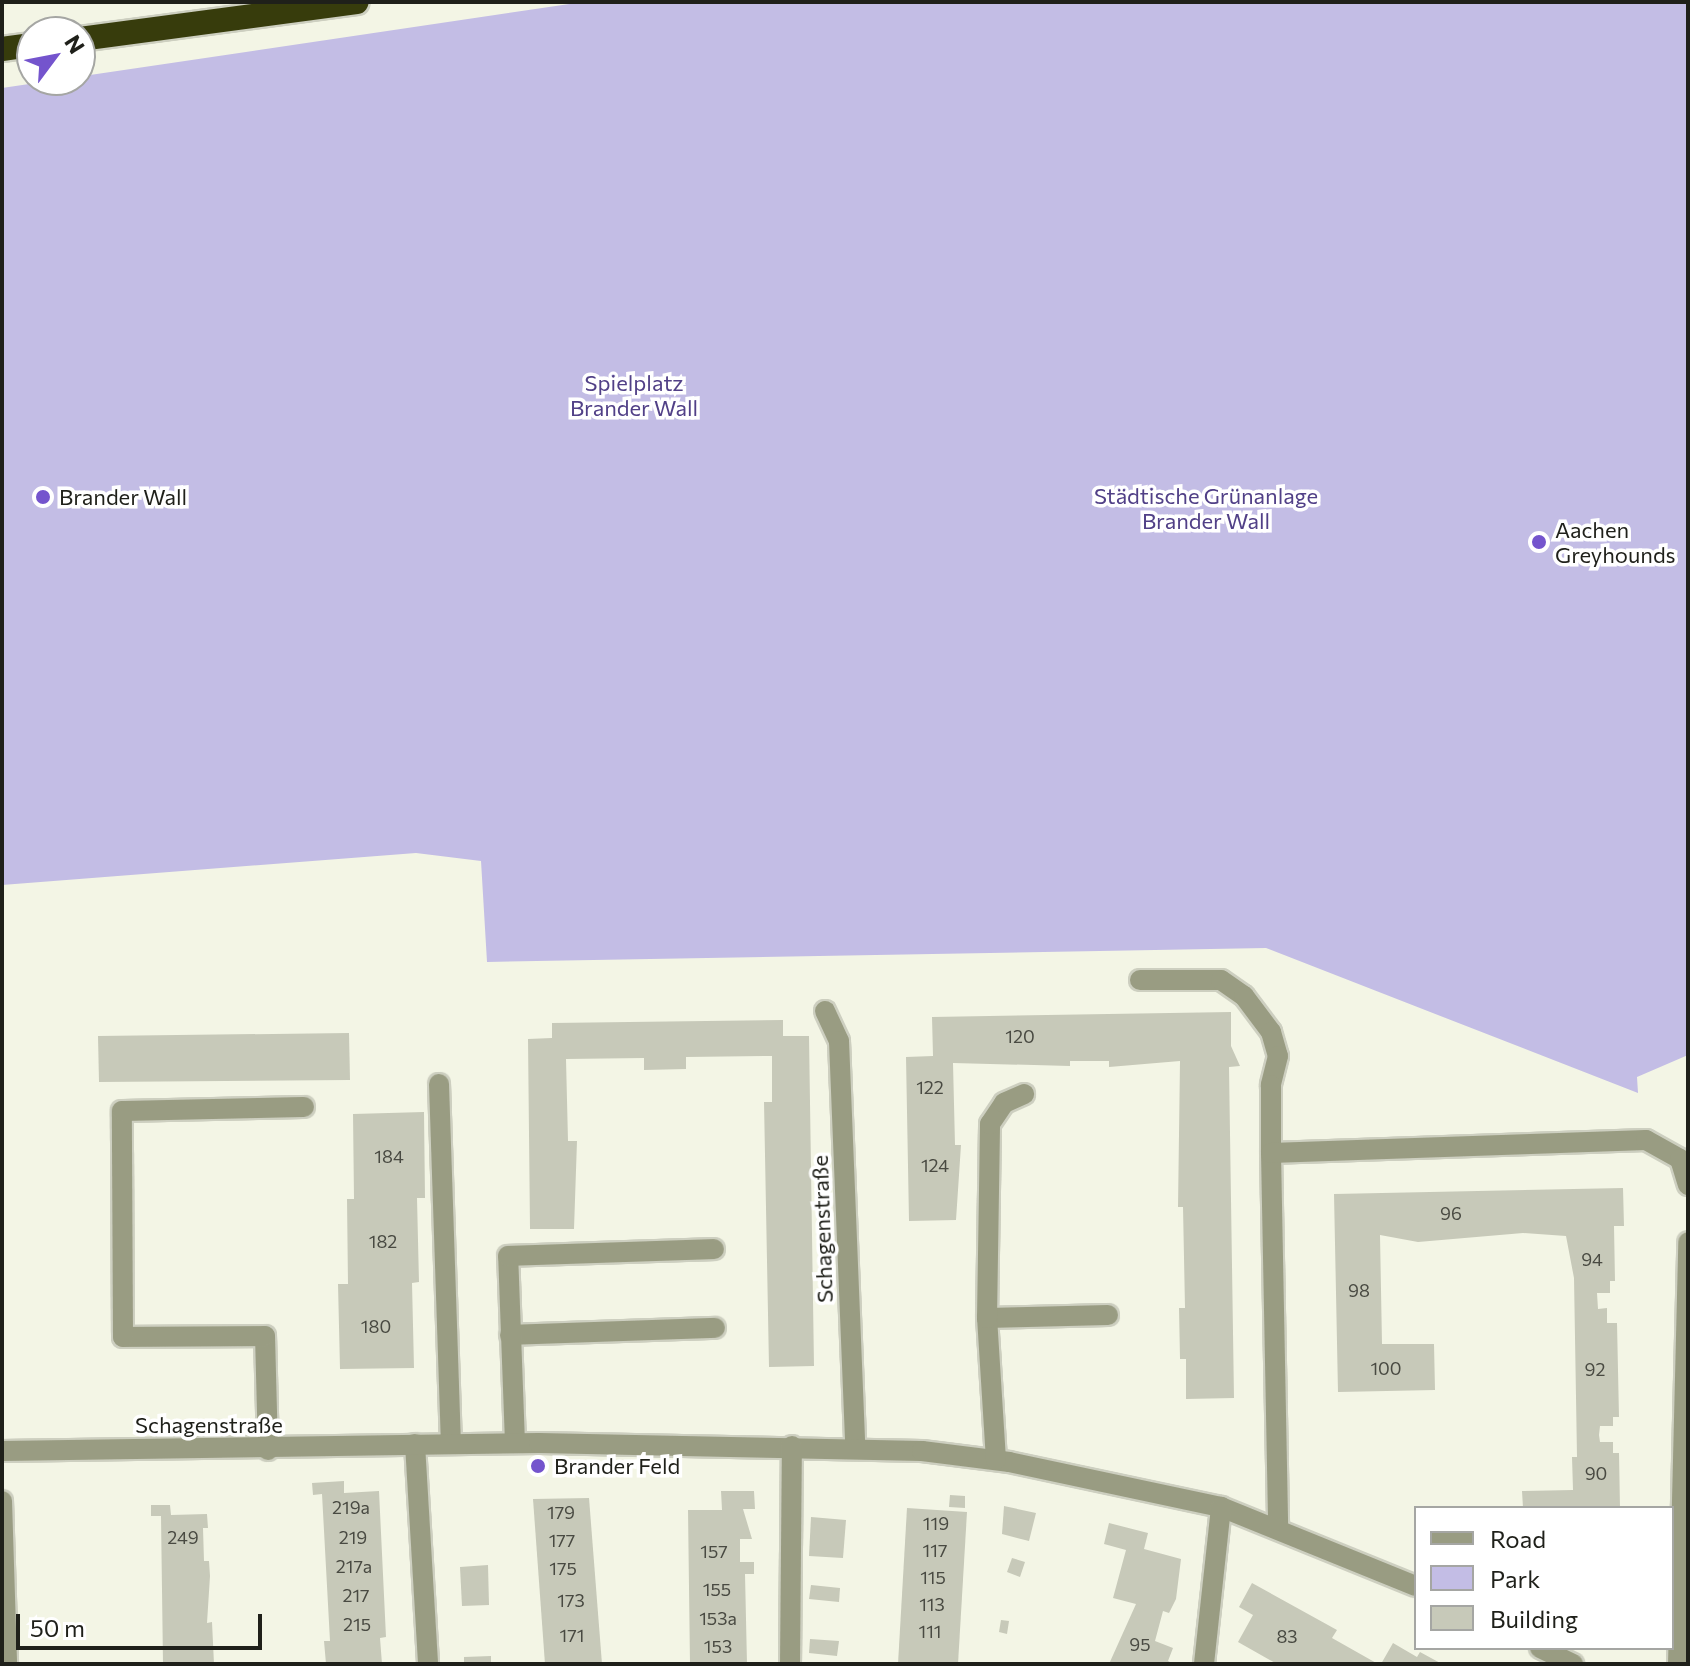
<!DOCTYPE html>
<html>
<head>
<meta charset="utf-8">
<style>
	body { margin:0 }
	#map { position:relative; width:1690px; height:1666px; overflow:hidden; background:#f3f5e5; font-family:Commissioner,sans-serif }
	div>[style] { position:absolute }
	.green>* { inset:0; background:#c3bde5 }
	.building>* { inset:0; background:#c7c9b9 }
	.roads { filter:drop-shadow(2px 0 #cdcfc0) drop-shadow(-2px 0 #cdcfc0) drop-shadow(0 2px #cdcfc0) drop-shadow(0 -2px #cdcfc0) }
	.minor>* { height:20px; margin:-10px; padding:0 10px; transform-origin:10px; border-radius:10px; background:#999c82 }
	.highway>* { height:24px; margin:-12px; padding:0 12px; transform-origin:12px; border-radius:12px; background:#373c0c }
	.dots>* { width:22px; height:22px; translate:-50% -50%; box-sizing:border-box; border:4px solid #fff; border-radius:50% }
	span { translate:-50% -50%; white-space:nowrap; text-align:center; line-height:1.15; -webkit-text-stroke:7px #fff; paint-order:stroke }
	.number-label { font-size:18px; color:#494a42 }
	.number-label span { -webkit-text-stroke-width:0 }
	.park-label { font-size:22px; color:#514087 }
	.poi-label { font-size:22px; color:#1f201a }
	.left { translate:0 -50%; text-align:left }
	.street-label { font-size:22px; color:#1f201a }
	.frame { position:absolute; inset:0; border:4px solid #1f201a; pointer-events:none }
	.legend { position:absolute; left:1414px; top:1506px; width:260px; height:144px; box-sizing:border-box; background:#fff; border:2px solid #a5a6a3; margin:0; padding:10px 14px; list-style:none; font-size:24px; color:#1f201a }
	.legend li { display:flex; align-items:center; gap:16px; height:40px }
	.legend b { width:40px; border:2px solid #a5a6a3 }
	.north { position:absolute; left:16px; top:16px; width:80px; height:80px; box-sizing:border-box; background:#fff; border:2px solid #a5a6a3; border-radius:50%; rotate:58deg; font-size:22px; font-weight:700; line-height:32px; text-align:center; color:#1f201a }
	.north::after { content:''; display:block; margin:auto; width:28px; height:36px; background:#7454cd; clip-path:polygon(50% 0,100% 100%,50% 72%,0 100%) }
	.scale { position:absolute; left:16px; top:1614px; width:246px; height:36px; box-sizing:border-box; border:4px solid #1f201a; border-top:0; padding-left:10px; font-size:24px; line-height:28px; white-space:nowrap; color:#1f201a; -webkit-text-stroke:6px #fff; paint-order:stroke }
</style>
</head>
<body>
<div id="map">
	<div class="green">
		<div style="clip-path:polygon(583px 2px,1688px 2px,1688px 1055px,1637px 1077px,1638px 1093px,1266px 948px,487px 962px,481px 861px,416px 853px,2px 885px,2px 88px)"></div>
	</div>
	<div class="building">
		<div style="clip-path:polygon(1231px 1012px,1231px 1046px,1240px 1066px,1229px 1067px,1234px 1398px,1186px 1399px,1186px 1359px,1180px 1359px,1179px 1308px,1185px 1308px,1183px 1207px,1178px 1207px,1180px 1061px,1109px 1067px,1109px 1061px,1070px 1061px,1070px 1066px,953px 1063px,955px 1145px,961px 1145px,956px 1220px,909px 1221px,906px 1057px,933px 1056px,932px 1017px)"></div>
		<div style="clip-path:polygon(783px 1020px,783px 1036px,809px 1036px,814px 1366px,769px 1367px,764px 1102px,772px 1102px,772px 1056px,686px 1057px,686px 1069px,644px 1070px,644px 1058px,566px 1059px,568px 1141px,577px 1141px,574px 1229px,530px 1229px,528px 1039px,552px 1038px,552px 1023px)"></div>
		<div style="clip-path:polygon(349px 1033px,350px 1080px,99px 1082px,98px 1036px)"></div>
		<div style="clip-path:polygon(424px 1112px,425px 1198px,417px 1198px,419px 1282px,412px 1283px,414px 1368px,340px 1369px,338px 1284px,348px 1284px,347px 1199px,354px 1199px,353px 1114px)"></div>
		<div style="clip-path:polygon(1623px 1188px,1624px 1226px,1614px 1226px,1615px 1281px,1610px 1281px,1610px 1293px,1597px 1293px,1598px 1309px,1607px 1308px,1607px 1323px,1617px 1323px,1619px 1417px,1613px 1417px,1613px 1426px,1600px 1426px,1599px 1435px,1600px 1442px,1613px 1442px,1613px 1453px,1619px 1453px,1620px 1508px,1523px 1508px,1522px 1491px,1573px 1490px,1572px 1457px,1577px 1457px,1574px 1278px,1566px 1236px,1523px 1233px,1418px 1242px,1380px 1235px,1382px 1344px,1434px 1344px,1435px 1390px,1338px 1392px,1334px 1194px)"></div>
		<div style="clip-path:polygon(344px 1481px,344px 1493px,379px 1491px,386px 1637px,380px 1638px,382px 1664px,326px 1664px,324px 1641px,330px 1641px,322px 1494px,313px 1495px,312px 1483px)"></div>
		<div style="clip-path:polygon(721px 1491px,754px 1491px,755px 1509px,743px 1509px,752px 1539px,740px 1539px,740px 1562px,754px 1562px,754px 1574px,745px 1574px,747px 1664px,690px 1664px,688px 1510px,722px 1510px)"></div>
		<div style="clip-path:polygon(950px 1495px,965px 1496px,965px 1508px,949px 1507px)"></div>
		<div style="clip-path:polygon(589px 1498px,602px 1664px,545px 1664px,533px 1499px)"></div>
		<div style="clip-path:polygon(151px 1505px,170px 1505px,171px 1515px,207px 1514px,208px 1528px,203px 1528px,204px 1561px,209px 1561px,210px 1576px,207px 1623px,212px 1622px,214px 1664px,163px 1664px,161px 1516px,151px 1516px)"></div>
		<div style="clip-path:polygon(1004px 1506px,1036px 1513px,1029px 1541px,1002px 1534px)"></div>
		<div style="clip-path:polygon(907px 1508px,967px 1512px,958px 1664px,898px 1664px)"></div>
		<div style="clip-path:polygon(811px 1517px,846px 1520px,843px 1558px,809px 1556px)"></div>
		<div style="clip-path:polygon(1109px 1523px,1148px 1533px,1144px 1549px,1181px 1559px,1176px 1599px,1169px 1613px,1163px 1611px,1155px 1641px,1173px 1648px,1168px 1661px,1174px 1664px,1109px 1664px,1136px 1604px,1113px 1598px,1126px 1550px,1104px 1544px)"></div>
		<div style="clip-path:polygon(1012px 1558px,1025px 1562px,1020px 1577px,1007px 1572px)"></div>
		<div style="clip-path:polygon(488px 1565px,489px 1605px,462px 1606px,460px 1567px)"></div>
		<div style="clip-path:polygon(1252px 1583px,1337px 1630px,1332px 1638px,1378px 1664px,1277px 1664px,1238px 1642px,1253px 1615px,1239px 1607px)"></div>
		<div style="clip-path:polygon(811px 1585px,840px 1588px,839px 1602px,809px 1599px)"></div>
		<div style="clip-path:polygon(1001px 1620px,1009px 1621px,1007px 1634px,999px 1632px)"></div>
		<div style="clip-path:polygon(810px 1639px,839px 1641px,837px 1656px,809px 1653px)"></div>
		<div style="clip-path:polygon(1393px 1643px,1417px 1657px,1420px 1652px,1442px 1664px,1381px 1664px)"></div>
		<div style="clip-path:polygon(491px 1656px,491px 1664px,464px 1664px,464px 1657px)"></div>
	</div>
	<div class="roads">
		<div class="minor">
			<div style="left:1140px;top:980px;width:81px"></div>
			<div style="left:1221px;top:980px;width:28px;rotate:35deg"></div>
			<div style="left:1244px;top:996px;width:45px;rotate:53.1deg"></div>
			<div style="left:1271px;top:1032px;width:25px;rotate:74deg"></div>
			<div style="left:1278px;top:1056px;width:30px;rotate:104deg"></div>
			<div style="left:1271px;top:1085px;width:68px;rotate:90deg"></div>
			<div style="left:1271px;top:1153px;width:373px;rotate:88.9deg"></div>
			<div style="left:825px;top:1011px;width:33px;rotate:65deg"></div>
			<div style="left:839px;top:1041px;width:406px;rotate:87.7deg"></div>
			<div style="left:439px;top:1084px;width:359px;rotate:88.1deg"></div>
			<div style="left:1271px;top:1153px;width:375px;rotate:-2deg"></div>
			<div style="left:1646px;top:1140px;width:39px;rotate:29deg"></div>
			<div style="left:1680px;top:1159px;width:27px;rotate:73deg"></div>
			<div style="left:987px;top:1318px;width:121px;rotate:-1.4deg"></div>
			<div style="left:510px;top:1335px;width:205px;rotate:-2deg"></div>
			<div style="left:515px;top:1443px;width:187px;rotate:-92.1deg"></div>
			<div style="left:508px;top:1256px;width:206px;rotate:-1.9deg"></div>
			<div style="left:415px;top:1444px;width:220px;rotate:86.6deg"></div>
			<div style="left:268px;top:1450px;width:114px;rotate:-91.5deg"></div>
			<div style="left:265px;top:1336px;width:142px;rotate:179.6deg"></div>
			<div style="left:123px;top:1337px;width:226px;rotate:-90.3deg"></div>
			<div style="left:122px;top:1111px;width:182px;rotate:-1.3deg"></div>
			<div style="left:2px;top:1451px;width:537px;rotate:-0.85deg"></div>
			<div style="left:539px;top:1443px;width:383px;rotate:1.2deg"></div>
			<div style="left:922px;top:1451px;width:88px;rotate:7.2deg"></div>
			<div style="left:1009px;top:1462px;width:217px;rotate:12deg"></div>
			<div style="left:1221px;top:1507px;width:210px;rotate:22.1deg"></div>
			<div style="left:996px;top:1460px;width:142px;rotate:-93.6deg"></div>
			<div style="left:987px;top:1318px;width:194px;rotate:-89.1deg"></div>
			<div style="left:990px;top:1124px;width:25px;rotate:-56deg"></div>
			<div style="left:1004px;top:1103px;width:22px;rotate:-24deg"></div>
			<div style="left:2px;top:1501px;width:163px;rotate:88.2deg"></div>
			<div style="left:1540px;top:1648px;width:37px;rotate:26deg"></div>
			<div style="left:790px;top:1664px;width:218px;rotate:-89.5deg"></div>
			<div style="left:1204px;top:1664px;width:158px;rotate:-83.8deg"></div>
			<div style="left:1678px;top:1664px;width:422px;rotate:-88.6deg"></div>
		</div>
		<div class="highway">
			<div style="left:80px;top:39px;width:279px;rotate:-7.6deg"></div>
			<div style="left:2px;top:49px;width:30px;rotate:-8deg"></div>
		</div>
	</div>
	<div class="dots">
		<div style="left:43px;top:497px;background:#7454cd"></div>
		<div style="left:1539px;top:542px;background:#7454cd"></div>
		<div style="left:538px;top:1466px;background:#7454cd"></div>
	</div>
	<div class="number-label">
		<span style="left:1020px;top:1036px">120</span>
		<span style="left:930px;top:1087px">122</span>
		<span style="left:389px;top:1156px">184</span>
		<span style="left:935px;top:1165px">124</span>
		<span style="left:1451px;top:1213px">96</span>
		<span style="left:383px;top:1241px">182</span>
		<span style="left:1592px;top:1259px">94</span>
		<span style="left:1359px;top:1290px">98</span>
		<span style="left:376px;top:1326px">180</span>
		<span style="left:1386px;top:1368px">100</span>
		<span style="left:1595px;top:1369px">92</span>
		<span style="left:1596px;top:1473px">90</span>
		<span style="left:351px;top:1507px">219a</span>
		<span style="left:561px;top:1512px">179</span>
		<span style="left:936px;top:1523px">119</span>
		<span style="left:183px;top:1537px">249</span>
		<span style="left:353px;top:1537px">219</span>
		<span style="left:562px;top:1540px">177</span>
		<span style="left:935px;top:1550px">117</span>
		<span style="left:714px;top:1551px">157</span>
		<span style="left:354px;top:1566px">217a</span>
		<span style="left:563px;top:1568px">175</span>
		<span style="left:933px;top:1577px">115</span>
		<span style="left:717px;top:1589px">155</span>
		<span style="left:356px;top:1595px">217</span>
		<span style="left:571px;top:1600px">173</span>
		<span style="left:932px;top:1604px">113</span>
		<span style="left:718px;top:1618px">153a</span>
		<span style="left:357px;top:1624px">215</span>
		<span style="left:930px;top:1631px">111</span>
		<span style="left:572px;top:1635px">171</span>
		<span style="left:1287px;top:1636px">83</span>
		<span style="left:1140px;top:1644px">95</span>
		<span style="left:718px;top:1646px">153</span>
	</div>
	<div class="park-label">
		<span style="left:634px;top:395px">Spielplatz<br>Brander Wall</span>
		<span style="left:1206px;top:508px">Städtische Grünanlage<br>Brander Wall</span>
	</div>
	<div class="poi-label">
		<span class="left" style="left:59px;top:497px">Brander Wall</span>
		<span class="left" style="left:1555px;top:542px">Aachen<br>Greyhounds</span>
		<span class="left" style="left:554px;top:1466px">Brander Feld</span>
	</div>
	<div class="street-label">
		<span style="left:822px;top:1229px;rotate:-92deg">Schagenstraße</span>
		<span style="left:209px;top:1425px">Schagenstraße</span>
	</div>
	<div class="frame"></div>
	<ul class="legend">
	<li><b style="height:10px;background:#999c82"></b>Road</li>
	<li><b style="height:22px;background:#c3bde5"></b>Park</li>
	<li><b style="height:22px;background:#c7c9b9"></b>Building</li>
	</ul>
	<div class="north">N</div>
	<div class="scale">50 m</div>
</div>
</body>
</html>
